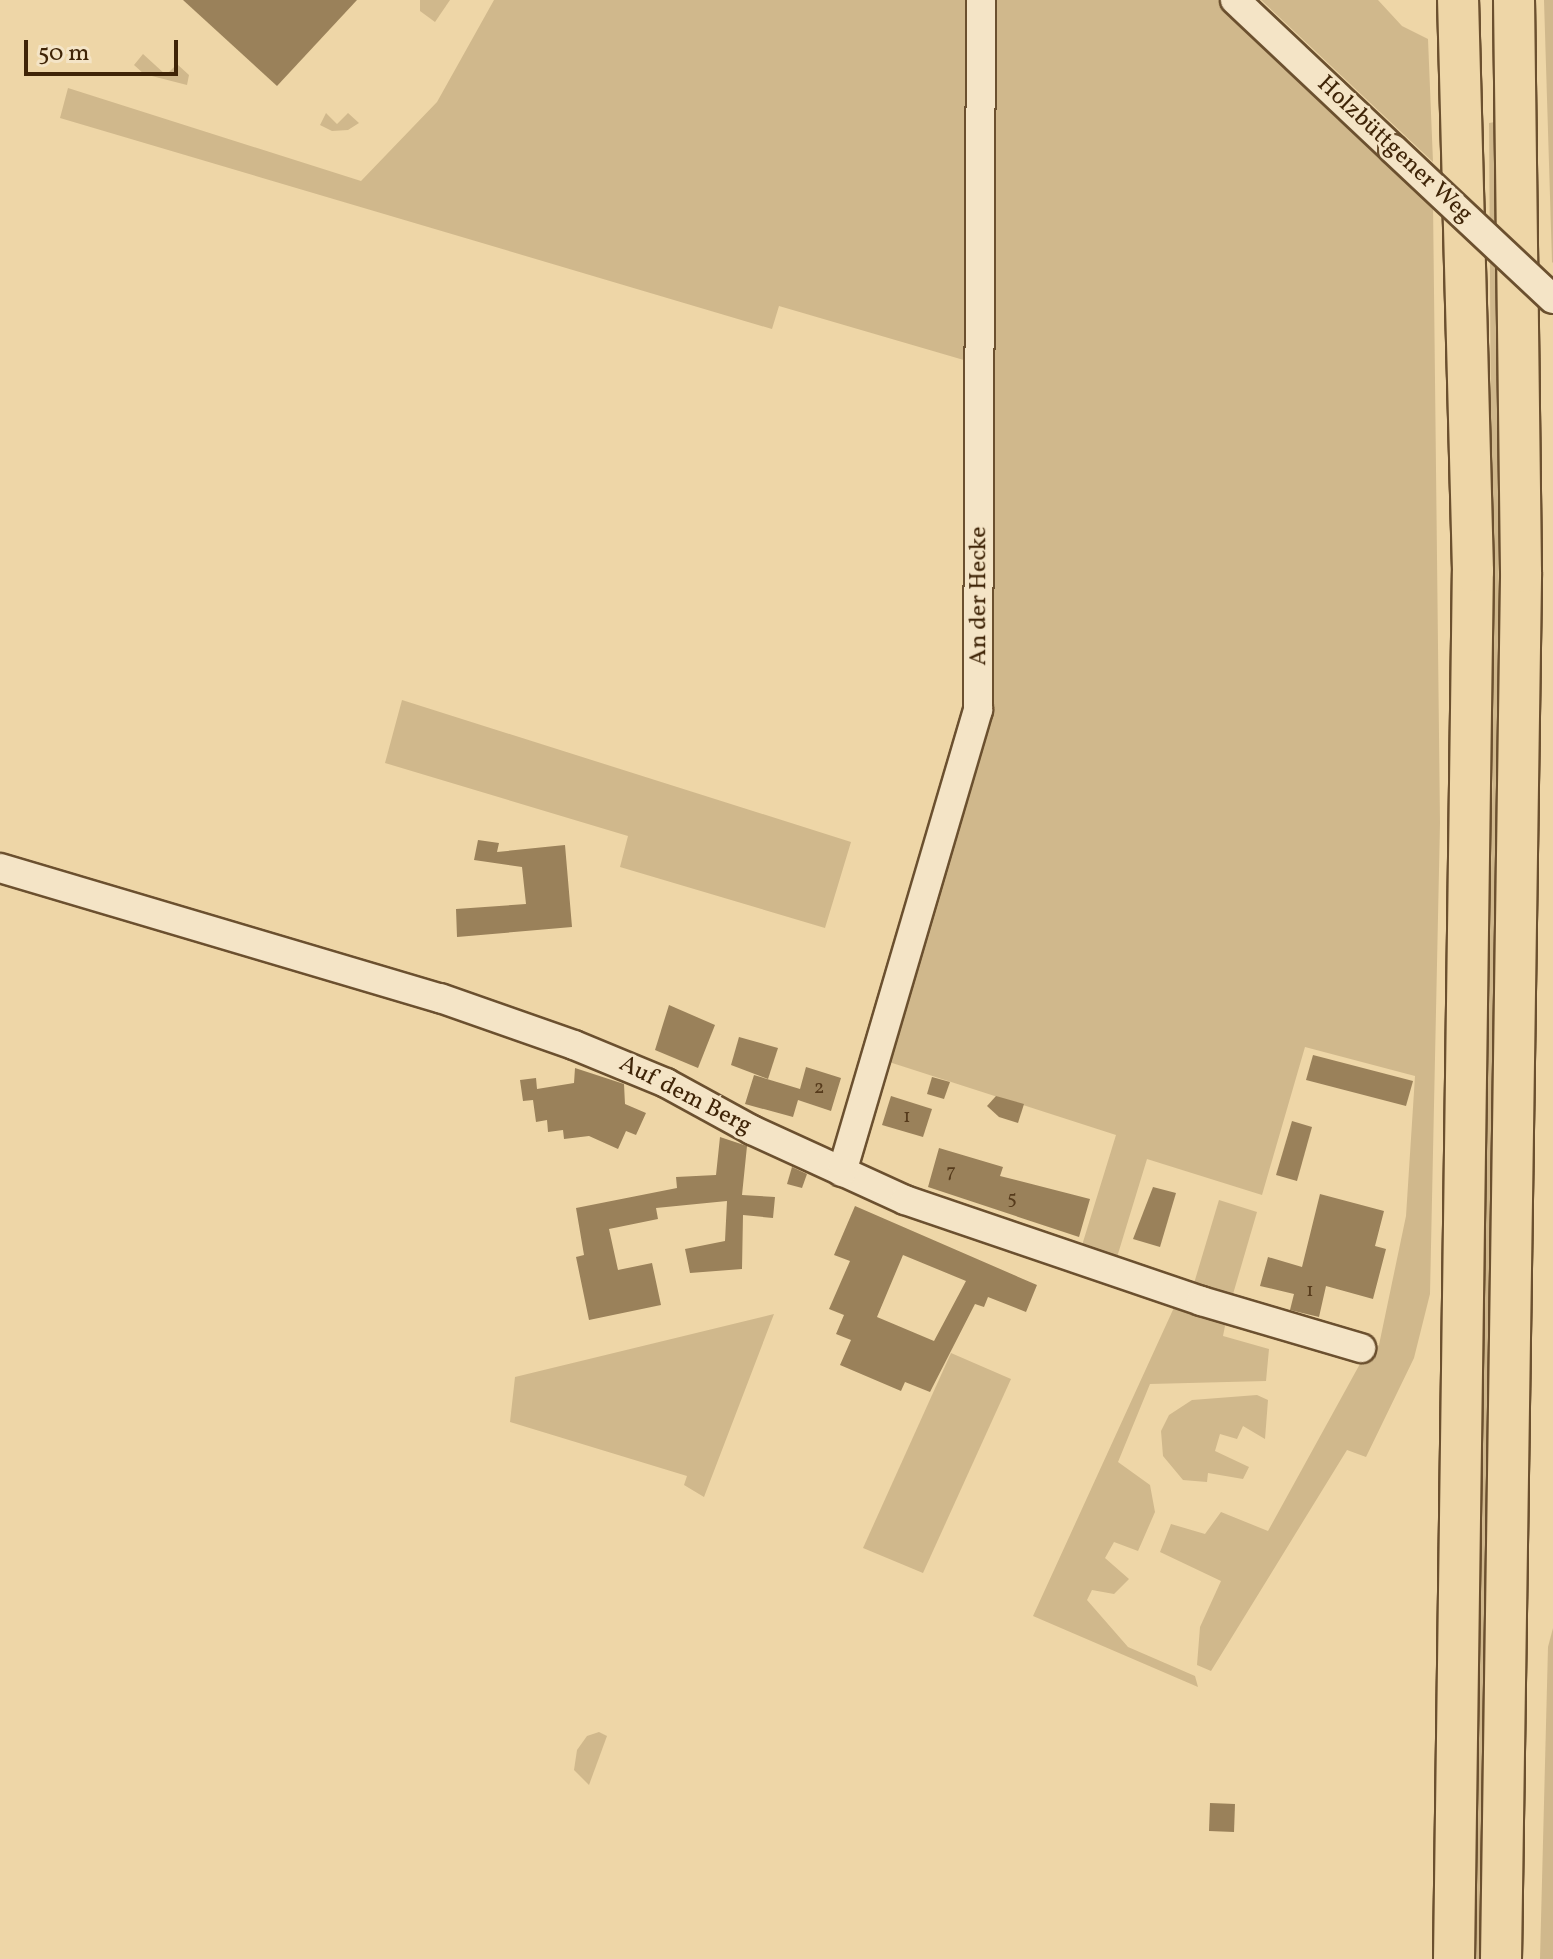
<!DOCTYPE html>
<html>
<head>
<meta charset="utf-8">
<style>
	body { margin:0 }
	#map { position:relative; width:1553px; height:1959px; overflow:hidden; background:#eed6a7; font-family:Vollkorn,serif }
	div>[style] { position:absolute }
	.green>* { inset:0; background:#d0b88c }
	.building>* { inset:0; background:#9a815a }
	.roads { filter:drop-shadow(2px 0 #6b502f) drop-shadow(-2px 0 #6b502f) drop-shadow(0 2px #6b502f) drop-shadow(0 -2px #6b502f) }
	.minor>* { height:28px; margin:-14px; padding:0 14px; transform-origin:14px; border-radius:14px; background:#f4e4c6 }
	.highway>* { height:40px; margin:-20px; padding:0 20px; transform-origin:20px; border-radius:20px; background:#eed6a7 }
	.bridges { filter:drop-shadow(2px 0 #6b502f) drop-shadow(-2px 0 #6b502f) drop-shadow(0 2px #6b502f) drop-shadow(0 -2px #6b502f) }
	.minor-bridge>* { height:28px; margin:-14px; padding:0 14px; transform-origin:14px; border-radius:14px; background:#f4e4c6 }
	span { translate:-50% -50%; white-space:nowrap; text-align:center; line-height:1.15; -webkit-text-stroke:6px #f4e4c6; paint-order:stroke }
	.number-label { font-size:20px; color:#563b1c }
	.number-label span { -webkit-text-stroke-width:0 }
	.street-label { font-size:24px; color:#3f2407 }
	.scale { position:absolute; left:24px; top:40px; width:154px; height:36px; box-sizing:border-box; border:4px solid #3f2407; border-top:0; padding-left:10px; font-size:24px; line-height:28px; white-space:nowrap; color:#3f2407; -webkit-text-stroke:6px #f4e4c6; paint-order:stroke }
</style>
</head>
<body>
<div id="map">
	<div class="green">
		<div style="clip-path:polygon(420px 0,450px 0,435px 22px,420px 11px)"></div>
		<div style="clip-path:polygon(494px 0,975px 0,974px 363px,779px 306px,772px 329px,60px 118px,68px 88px,361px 181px,437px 102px)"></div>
		<div style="clip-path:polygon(990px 0,1218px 0,1433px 202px,1440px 823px,1430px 1294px,1414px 1358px,1366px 1457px,1347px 1450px,1211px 1671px,1197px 1665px,1200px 1627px,1221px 1581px,1160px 1552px,1171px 1524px,1205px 1534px,1221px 1512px,1268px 1531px,1361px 1362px,1379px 1345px,1406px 1216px,1415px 1076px,1305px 1047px,1262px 1195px,1147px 1159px,1114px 1267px,1079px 1255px,1116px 1135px,886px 1061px,985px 722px)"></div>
		<div style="clip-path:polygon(1261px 0,1378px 0,1402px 26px,1428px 39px,1433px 162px)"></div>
		<div style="clip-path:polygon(1544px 0,1553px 0,1553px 263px,1552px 262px)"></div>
		<div style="clip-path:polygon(143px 54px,166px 75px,177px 64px,189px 75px,187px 85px,144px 74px,134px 65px)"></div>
		<div style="clip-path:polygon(326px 113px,337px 124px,348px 113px,359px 123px,348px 130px,332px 131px,320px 125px)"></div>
		<div style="clip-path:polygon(1495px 122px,1500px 745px,1482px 1959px,1474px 1959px,1493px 746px,1489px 123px)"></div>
		<div style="clip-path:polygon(402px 700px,851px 842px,825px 928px,620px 867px,628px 836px,385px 763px)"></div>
		<div style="clip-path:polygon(1219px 1200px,1257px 1212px,1231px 1301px,1192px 1290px)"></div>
		<div style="clip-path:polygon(1177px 1301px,1227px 1316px,1223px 1336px,1269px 1349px,1266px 1381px,1150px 1384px,1118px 1462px,1150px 1485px,1155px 1512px,1138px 1551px,1114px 1542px,1105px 1558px,1129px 1579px,1114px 1594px,1092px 1590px,1087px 1600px,1128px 1647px,1195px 1676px,1198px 1687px,1033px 1616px)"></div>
		<div style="clip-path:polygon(774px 1314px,704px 1497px,684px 1485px,687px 1476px,510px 1422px,515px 1377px)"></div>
		<div style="clip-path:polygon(951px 1353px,1011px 1379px,923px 1573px,863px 1548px)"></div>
		<div style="clip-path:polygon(1257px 1395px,1268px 1400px,1265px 1439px,1243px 1426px,1237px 1439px,1220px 1434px,1215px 1451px,1249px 1467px,1243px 1479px,1208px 1473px,1207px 1482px,1183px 1480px,1163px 1456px,1161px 1431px,1169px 1415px,1192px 1400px)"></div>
		<div style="clip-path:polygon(1553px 1628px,1553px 1959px,1540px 1959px,1548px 1647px)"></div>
		<div style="clip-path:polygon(599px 1732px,607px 1736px,589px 1785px,574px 1770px,577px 1750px,587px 1736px)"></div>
	</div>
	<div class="building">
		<div style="clip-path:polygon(183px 0,357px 0,277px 86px)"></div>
		<div style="clip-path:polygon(478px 840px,499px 843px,497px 852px,565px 845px,572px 927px,457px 937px,456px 909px,526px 904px,522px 867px,474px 860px)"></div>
		<div style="clip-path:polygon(669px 1005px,715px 1025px,698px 1068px,655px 1050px)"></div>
		<div style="clip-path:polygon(739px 1037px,778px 1048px,768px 1079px,731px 1065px)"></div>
		<div style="clip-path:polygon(1313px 1055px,1413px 1081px,1406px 1106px,1306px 1080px)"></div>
		<div style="clip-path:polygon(806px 1067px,841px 1078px,831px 1111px,798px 1100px,793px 1117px,745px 1104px,754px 1075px,800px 1089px)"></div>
		<div style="clip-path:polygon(575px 1068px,624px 1084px,625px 1104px,646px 1113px,636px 1135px,626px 1131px,618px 1149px,589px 1136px,564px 1139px,563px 1130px,548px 1132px,547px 1120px,536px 1122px,533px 1100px,523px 1101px,520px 1080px,536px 1078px,537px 1089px,574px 1083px)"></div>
		<div style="clip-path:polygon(932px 1077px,950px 1082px,944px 1099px,927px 1094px)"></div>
		<div style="clip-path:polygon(891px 1096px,932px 1109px,923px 1137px,882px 1125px)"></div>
		<div style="clip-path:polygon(996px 1096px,1024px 1104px,1018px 1123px,999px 1117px,987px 1106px)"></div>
		<div style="clip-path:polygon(1292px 1121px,1312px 1127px,1297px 1181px,1276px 1175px)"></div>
		<div style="clip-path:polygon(720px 1137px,747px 1146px,742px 1195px,775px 1197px,773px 1218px,743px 1215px,742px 1269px,690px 1273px,685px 1249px,725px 1241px,727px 1201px,656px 1208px,658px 1219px,609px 1229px,618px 1270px,652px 1263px,661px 1305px,589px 1320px,576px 1257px,584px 1255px,576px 1208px,677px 1188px,676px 1177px,716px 1175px)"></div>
		<div style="clip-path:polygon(939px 1148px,1003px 1167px,1000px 1176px,1090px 1199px,1079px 1237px,928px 1187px)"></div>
		<div style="clip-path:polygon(792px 1167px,807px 1174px,802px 1188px,787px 1184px)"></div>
		<div style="clip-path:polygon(1153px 1187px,1176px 1193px,1160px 1247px,1133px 1239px)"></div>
		<div style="clip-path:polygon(1320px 1194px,1384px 1211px,1375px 1246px,1386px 1249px,1373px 1299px,1326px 1286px,1319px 1317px,1290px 1310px,1294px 1294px,1260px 1286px,1268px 1257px,1302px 1267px)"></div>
		<div style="clip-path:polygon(evenodd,855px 1206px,1037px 1285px,1026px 1312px,988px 1297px,984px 1307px,975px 1304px,930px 1392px,905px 1382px,901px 1391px,840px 1365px,851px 1340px,836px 1334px,844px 1315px,829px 1309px,850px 1261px,834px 1255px,855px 1206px,903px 1255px,966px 1281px,934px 1341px,877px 1317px,903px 1255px)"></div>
		<div style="clip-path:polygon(1210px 1803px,1235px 1804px,1234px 1832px,1209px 1831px)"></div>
	</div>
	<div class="roads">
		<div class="minor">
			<div style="left:1235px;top:0;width:217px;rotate:43.3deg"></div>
			<div style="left:0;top:868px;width:459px;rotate:16.5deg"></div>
			<div style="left:440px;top:998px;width:142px;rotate:19.3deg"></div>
			<div style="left:574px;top:1045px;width:100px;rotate:22.4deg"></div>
			<div style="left:666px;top:1083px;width:98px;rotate:28.7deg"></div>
			<div style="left:752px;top:1130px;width:168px;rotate:24.6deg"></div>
			<div style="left:905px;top:1200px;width:313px;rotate:18.8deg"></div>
			<div style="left:1201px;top:1301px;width:167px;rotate:16.4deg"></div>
			<div style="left:842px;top:1172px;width:482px;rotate:-73.6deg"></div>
			<div style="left:978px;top:710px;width:710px;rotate:-89.76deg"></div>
		</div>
		<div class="highway">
			<div style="left:1454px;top:1959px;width:1388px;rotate:-89.22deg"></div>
			<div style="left:1473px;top:571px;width:571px;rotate:-91.5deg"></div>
			<div style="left:1501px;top:1959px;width:1387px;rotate:-89.17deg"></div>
			<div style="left:1521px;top:572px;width:572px;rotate:-90.7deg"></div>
		</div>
	</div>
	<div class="bridges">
		<div class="minor-bridge">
			<div style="left:1393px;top:149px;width:219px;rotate:43.2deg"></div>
		</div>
	</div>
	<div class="number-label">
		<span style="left:819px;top:1088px">2</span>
		<span style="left:907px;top:1117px">1</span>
		<span style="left:951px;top:1172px">7</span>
		<span style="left:1012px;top:1199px">5</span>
		<span style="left:1310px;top:1291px">1</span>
	</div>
	<div class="street-label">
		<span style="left:1394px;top:150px;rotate:43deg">Holzbüttgener Weg</span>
		<span style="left:980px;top:596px;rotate:-90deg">An der Hecke</span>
		<span style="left:685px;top:1096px;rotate:27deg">Auf dem Berg</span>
	</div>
	<div class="scale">50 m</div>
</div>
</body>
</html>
